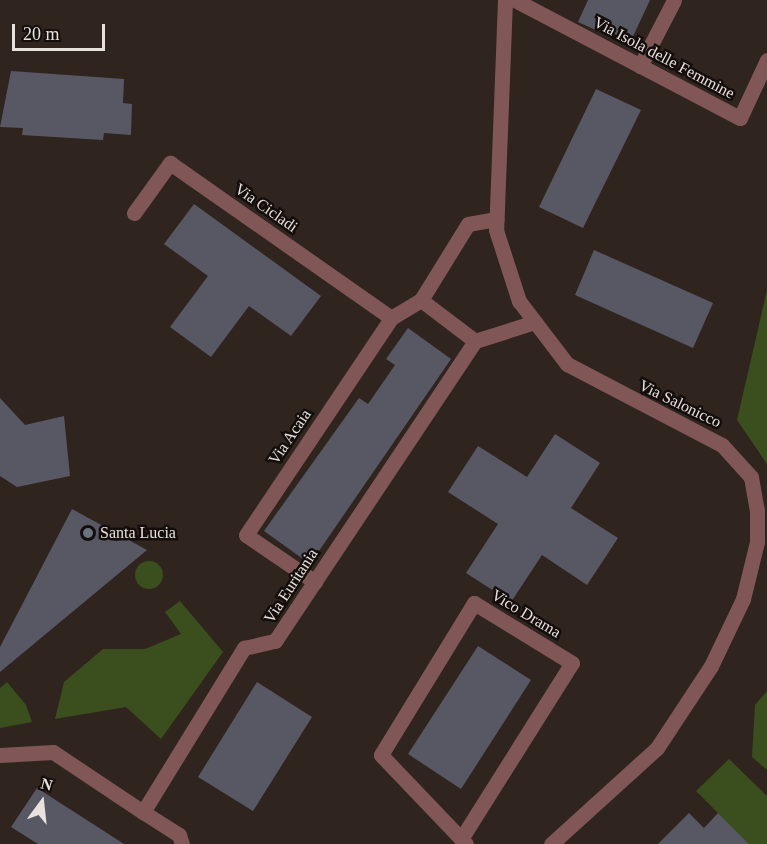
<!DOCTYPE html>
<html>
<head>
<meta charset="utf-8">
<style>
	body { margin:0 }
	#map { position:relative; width:767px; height:844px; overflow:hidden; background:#2f241e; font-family:"Times New Roman",serif }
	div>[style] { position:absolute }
	.green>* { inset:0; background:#3a4f1d }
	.round { border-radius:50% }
	.building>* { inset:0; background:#585864 }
	.minor>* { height:15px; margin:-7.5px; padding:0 7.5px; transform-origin:7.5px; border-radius:7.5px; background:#805756 }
	.dots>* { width:16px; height:16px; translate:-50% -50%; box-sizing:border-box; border:3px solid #130e0c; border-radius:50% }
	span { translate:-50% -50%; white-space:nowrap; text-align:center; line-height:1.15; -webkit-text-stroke:5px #130e0c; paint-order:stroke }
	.street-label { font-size:16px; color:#e9e1dd }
	.poi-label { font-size:16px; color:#e9e1dd }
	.left { translate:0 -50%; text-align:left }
	.north { position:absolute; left:12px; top:772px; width:60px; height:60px; -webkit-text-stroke:4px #130e0c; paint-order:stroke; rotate:15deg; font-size:16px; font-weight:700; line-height:24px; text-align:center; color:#e9e1dd }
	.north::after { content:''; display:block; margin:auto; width:21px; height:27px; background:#e9e1dd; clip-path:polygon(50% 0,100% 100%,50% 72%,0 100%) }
	.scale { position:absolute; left:12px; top:24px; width:93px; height:27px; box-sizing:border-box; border:3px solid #e9e1dd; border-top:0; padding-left:8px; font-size:18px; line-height:21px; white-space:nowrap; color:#e9e1dd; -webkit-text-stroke:4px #130e0c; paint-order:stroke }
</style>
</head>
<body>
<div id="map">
	<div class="green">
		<div style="clip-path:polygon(767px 290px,767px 464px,737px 420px)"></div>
		<div class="round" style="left:135px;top:561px;width:28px;height:28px"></div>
		<div style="clip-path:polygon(180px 601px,223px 652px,161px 739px,126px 707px,55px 719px,64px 682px,103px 649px,145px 649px,181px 634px,165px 612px)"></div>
		<div style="clip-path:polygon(7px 682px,26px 705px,32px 722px,0 728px,0 688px)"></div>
		<div style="clip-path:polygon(767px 691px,767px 770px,752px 757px,755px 705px)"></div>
		<div style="clip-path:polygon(729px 759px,767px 796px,767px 844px,749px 844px,696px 791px)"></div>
	</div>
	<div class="building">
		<div style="clip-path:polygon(588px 0,650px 0,629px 45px,578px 22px)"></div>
		<div style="clip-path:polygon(11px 71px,124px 79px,123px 103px,132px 104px,131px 135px,104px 133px,103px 140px,22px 135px,23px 128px,0 127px)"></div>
		<div style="clip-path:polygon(596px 89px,641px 110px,583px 228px,539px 207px)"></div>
		<div style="clip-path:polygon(194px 204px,321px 296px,291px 336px,249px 306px,211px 357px,170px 327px,208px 276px,164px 244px)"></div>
		<div style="clip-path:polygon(594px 250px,713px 303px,693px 348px,575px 295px)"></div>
		<div style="clip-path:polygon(408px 328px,451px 359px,310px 564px,264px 531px,359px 398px,368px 404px,395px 365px,386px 359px)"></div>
		<div style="clip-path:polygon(0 398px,25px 425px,64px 416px,70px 476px,17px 487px,0 476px)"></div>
		<div style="clip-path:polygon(555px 434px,600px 463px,571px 508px,618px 538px,587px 585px,542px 555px,511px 602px,466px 573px,498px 524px,448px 492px,478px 446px,527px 477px)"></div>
		<div style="clip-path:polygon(72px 509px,147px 550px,0 672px,0 647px)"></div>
		<div style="clip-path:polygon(478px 646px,531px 680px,461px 789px,408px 754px)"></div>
		<div style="clip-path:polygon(257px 682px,312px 717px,253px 811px,198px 777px)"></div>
		<div style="clip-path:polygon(37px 788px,124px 844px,38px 844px,11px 827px)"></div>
		<div style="clip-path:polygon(689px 813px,704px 828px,718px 813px,749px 844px,658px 844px)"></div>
	</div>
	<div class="minor">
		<div style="left:505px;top:0;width:230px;rotate:92.2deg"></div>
		<div style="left:496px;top:230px;width:75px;rotate:72.1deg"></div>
		<div style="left:519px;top:301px;width:79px;rotate:52.7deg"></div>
		<div style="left:567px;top:364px;width:175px;rotate:27.6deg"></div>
		<div style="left:722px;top:445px;width:43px;rotate:47.8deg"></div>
		<div style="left:751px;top:477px;width:34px;rotate:80deg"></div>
		<div style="left:757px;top:510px;width:32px;rotate:90deg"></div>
		<div style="left:757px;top:542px;width:59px;rotate:103.8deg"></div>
		<div style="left:743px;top:599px;width:74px;rotate:115.5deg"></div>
		<div style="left:711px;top:666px;width:98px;rotate:123.4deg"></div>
		<div style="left:657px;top:748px;width:143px;rotate:137.8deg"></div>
		<div style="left:515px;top:0;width:254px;rotate:27.7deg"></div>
		<div style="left:740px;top:118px;width:64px;rotate:-65deg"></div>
		<div style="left:640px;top:66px;width:74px;rotate:-62.7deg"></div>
		<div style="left:134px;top:213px;width:62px;rotate:-54.2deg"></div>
		<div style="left:170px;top:163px;width:270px;rotate:35deg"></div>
		<div style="left:475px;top:341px;width:68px;rotate:-142.8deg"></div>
		<div style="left:421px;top:300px;width:89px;rotate:-58.3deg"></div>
		<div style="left:468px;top:224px;width:29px;rotate:-10deg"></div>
		<div style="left:315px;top:582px;width:83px;rotate:-145.7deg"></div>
		<div style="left:246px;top:535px;width:261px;rotate:-56.2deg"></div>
		<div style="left:391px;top:318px;width:35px;rotate:-31deg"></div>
		<div style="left:0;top:755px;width:53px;rotate:-3.2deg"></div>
		<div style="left:53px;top:752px;width:108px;rotate:33.7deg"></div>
		<div style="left:143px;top:812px;width:193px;rotate:-58.4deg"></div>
		<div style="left:244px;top:648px;width:32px;rotate:-13deg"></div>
		<div style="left:275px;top:641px;width:361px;rotate:-56.3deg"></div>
		<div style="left:475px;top:341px;width:63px;rotate:-17.6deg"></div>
		<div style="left:143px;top:812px;width:43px;rotate:32.6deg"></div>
		<div style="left:179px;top:835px;width:9px;rotate:72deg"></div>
		<div style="left:461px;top:839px;width:208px;rotate:-57.8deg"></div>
		<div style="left:572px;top:663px;width:115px;rotate:-148.5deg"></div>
		<div style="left:474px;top:603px;width:178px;rotate:121.5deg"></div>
		<div style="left:381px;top:755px;width:123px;rotate:46.3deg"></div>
	</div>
	<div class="dots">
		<div style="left:88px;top:533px;background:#6b7280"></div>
	</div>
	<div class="street-label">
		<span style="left:664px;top:58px;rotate:28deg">Via Isola delle Femmine</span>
		<span style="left:266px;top:208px;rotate:35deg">Via Cicladi</span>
		<span style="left:680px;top:404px;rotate:26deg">Via Salonicco</span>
		<span style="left:290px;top:437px;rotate:-56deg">Via Acaia</span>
		<span style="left:291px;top:586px;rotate:-57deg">Via Euritania</span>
		<span style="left:526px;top:614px;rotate:31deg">Vico Drama</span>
	</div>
	<div class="poi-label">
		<span class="left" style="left:100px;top:533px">Santa Lucia</span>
	</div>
	<div class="north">N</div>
	<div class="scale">20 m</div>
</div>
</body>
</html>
